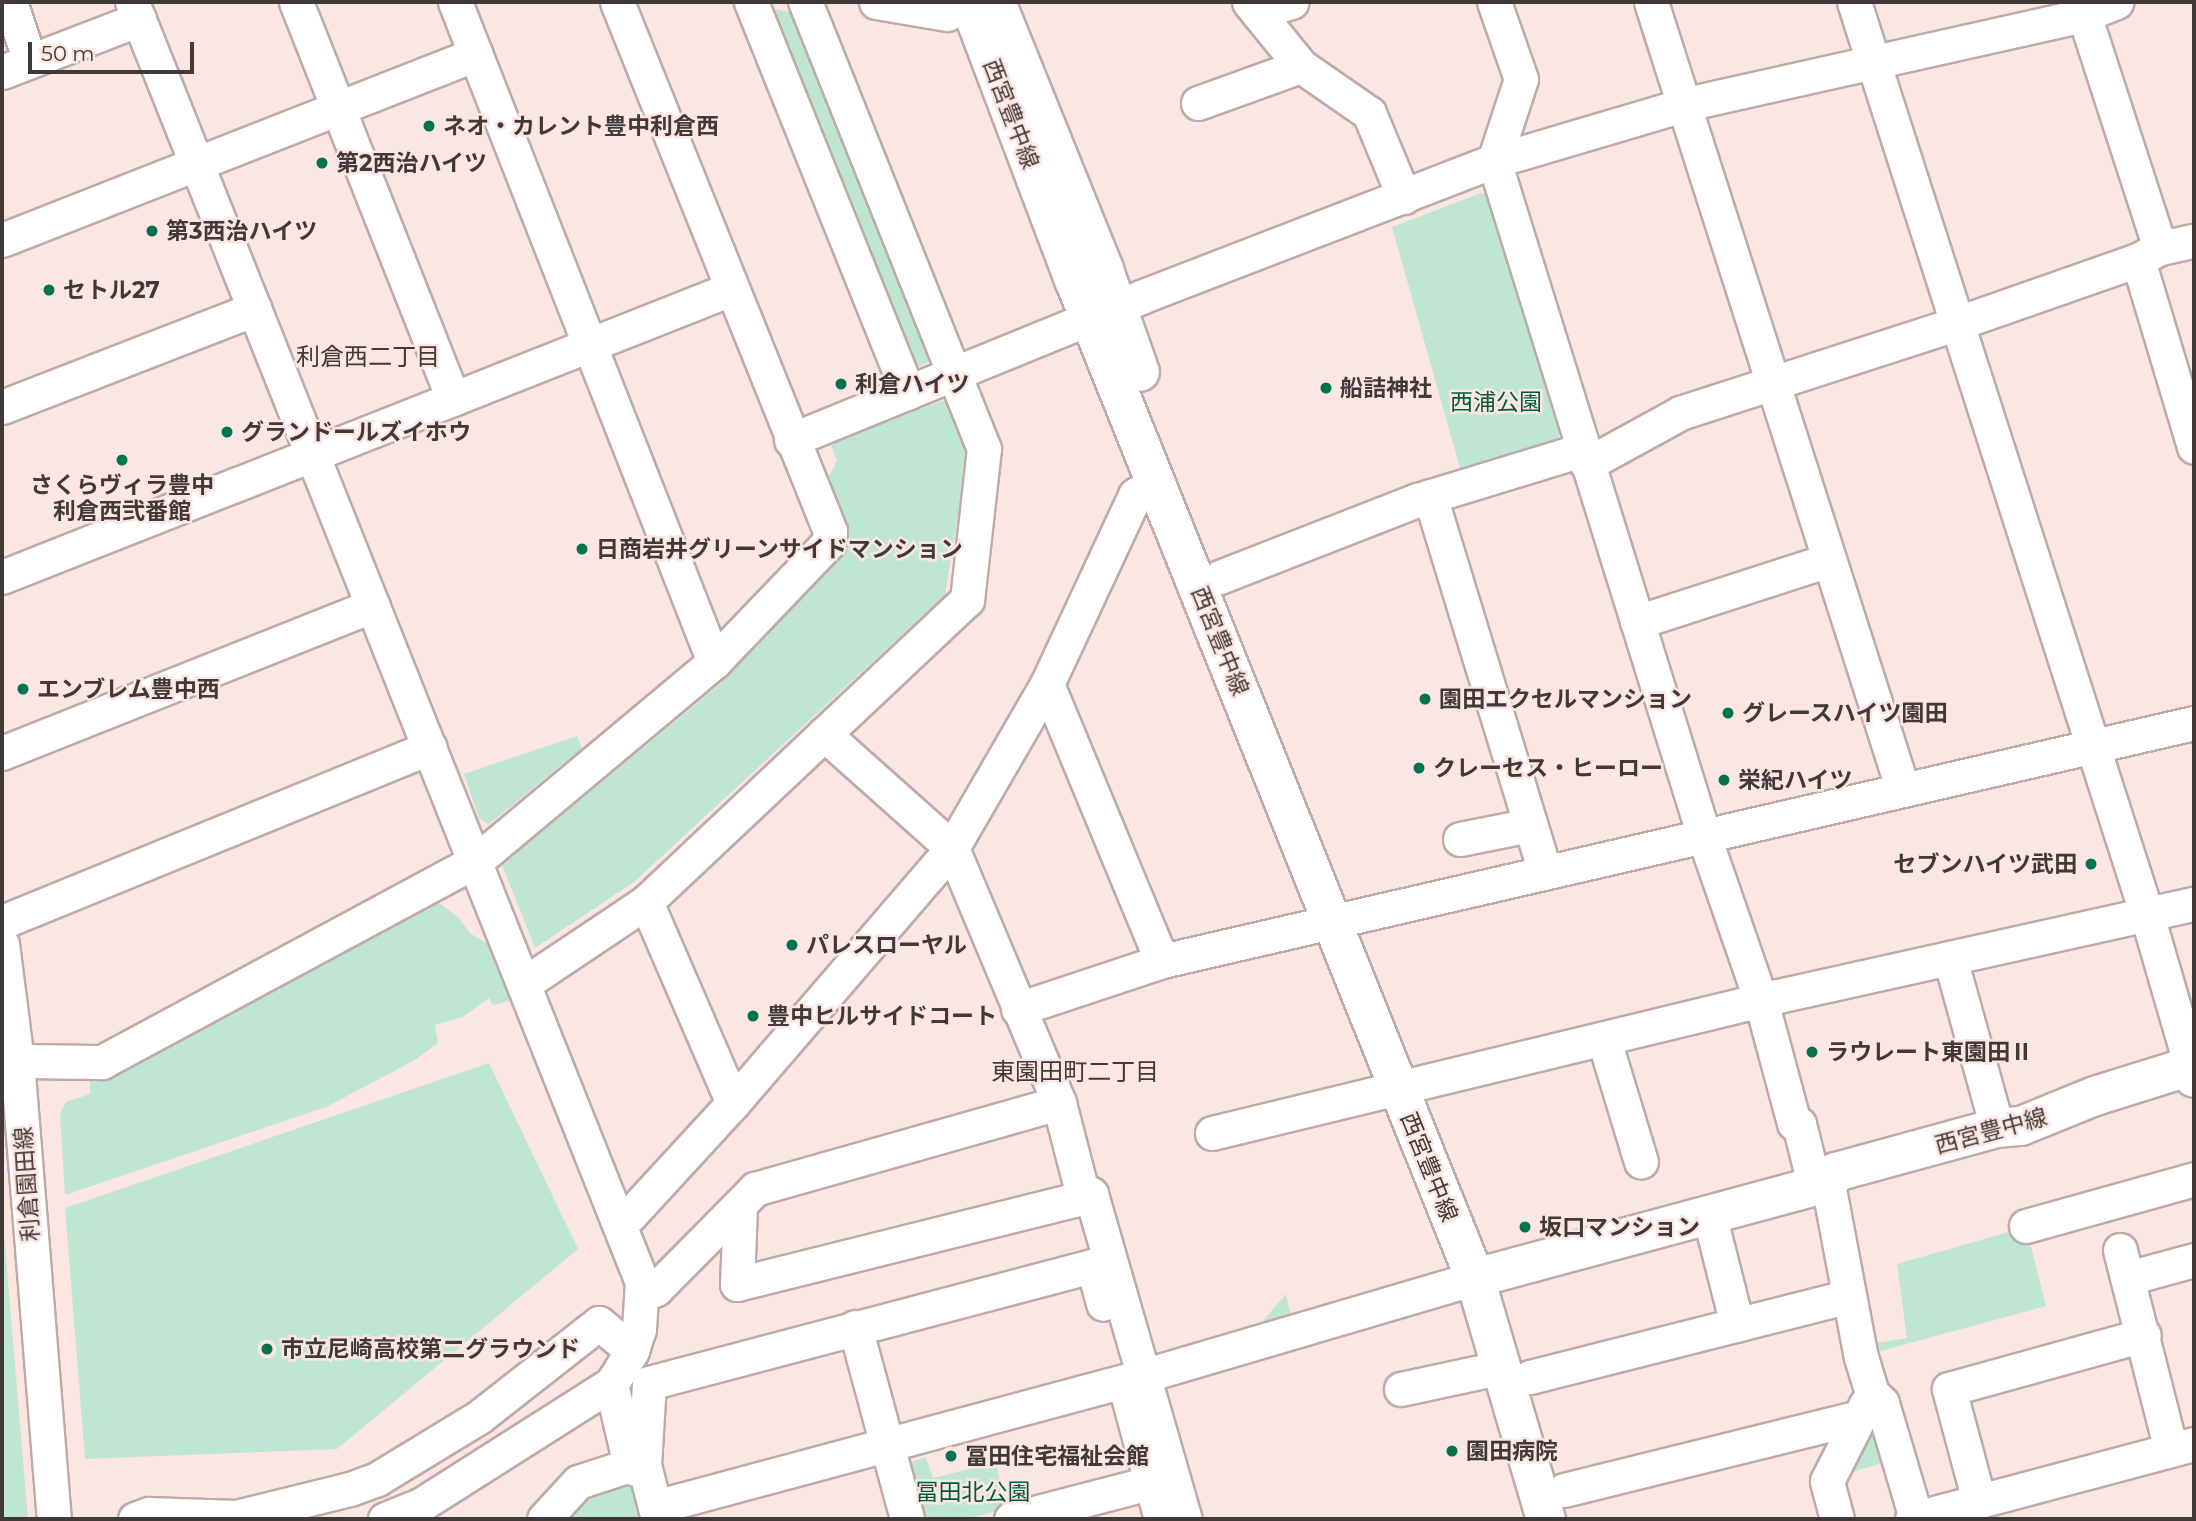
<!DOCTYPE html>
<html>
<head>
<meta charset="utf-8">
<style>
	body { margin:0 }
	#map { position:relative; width:2196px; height:1521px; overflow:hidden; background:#fbe6e2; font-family:Montserrat,"Noto Sans JP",sans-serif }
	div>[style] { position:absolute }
	.green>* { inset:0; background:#bfe6d2 }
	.roads { filter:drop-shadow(2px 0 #beaaa6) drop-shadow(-2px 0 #beaaa6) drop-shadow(0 2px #beaaa6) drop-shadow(0 -2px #beaaa6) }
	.minor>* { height:33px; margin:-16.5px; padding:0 16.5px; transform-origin:16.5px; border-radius:16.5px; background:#fff }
	.major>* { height:38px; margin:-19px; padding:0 19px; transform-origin:19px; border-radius:19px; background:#fff }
	.dots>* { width:19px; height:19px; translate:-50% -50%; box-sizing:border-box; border:4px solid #fbe6e2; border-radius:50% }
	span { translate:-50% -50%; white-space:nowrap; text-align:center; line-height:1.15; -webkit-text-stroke:5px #fbe6e2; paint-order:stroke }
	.street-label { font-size:23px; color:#413937 }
	.poi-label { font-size:23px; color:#413937; font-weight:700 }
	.left { translate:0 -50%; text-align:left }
	.right { translate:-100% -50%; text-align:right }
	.park-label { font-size:23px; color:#005b3c }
	.neighbourhood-label { font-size:24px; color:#413937 }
	.frame { position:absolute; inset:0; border:4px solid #413937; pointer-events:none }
	.scale { position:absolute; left:28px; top:42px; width:166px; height:32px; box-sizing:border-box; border:4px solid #413937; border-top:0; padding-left:9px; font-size:21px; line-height:24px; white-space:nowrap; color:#413937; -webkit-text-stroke:5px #fbe6e2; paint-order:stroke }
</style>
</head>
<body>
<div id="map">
	<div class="green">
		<div style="clip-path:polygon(766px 7px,794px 13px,932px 360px,913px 369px)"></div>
		<div style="clip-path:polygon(1481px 193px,1490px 194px,1560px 434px,1554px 445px,1462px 475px,1392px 227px)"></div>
		<div style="clip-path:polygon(945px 400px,969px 450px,945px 595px,634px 882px,535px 948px,502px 865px,719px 685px,850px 539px,826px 482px,837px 461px,830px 441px)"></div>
		<div style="clip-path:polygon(577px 736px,582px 748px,489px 824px,479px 818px,464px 774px)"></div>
		<div style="clip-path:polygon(431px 897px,458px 917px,471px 934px,496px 948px,516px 999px,493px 1005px,489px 998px,463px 1017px,435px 1025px,438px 1043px,415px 1060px,326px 1107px,65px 1195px,60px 1114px,66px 1102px,90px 1094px,90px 1074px)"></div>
		<div style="clip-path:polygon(489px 1063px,578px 1249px,337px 1449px,85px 1459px,65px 1208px)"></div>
		<div style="clip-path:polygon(2px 1211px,28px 1519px,2px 1519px)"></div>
		<div style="clip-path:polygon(2026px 1227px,2046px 1306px,1873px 1353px,1871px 1344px,1907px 1338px,1897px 1264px)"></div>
		<div style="clip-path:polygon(1286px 1294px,1292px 1322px,1265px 1328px,1262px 1322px)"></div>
		<div style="clip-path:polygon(1875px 1401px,1894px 1460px,1840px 1475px)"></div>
		<div style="clip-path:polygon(926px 1457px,933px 1478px,996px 1462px,1006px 1509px,966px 1519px,916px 1519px,903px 1465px)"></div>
		<div style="clip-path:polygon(637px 1480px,648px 1519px,552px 1519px,581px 1486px)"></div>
	</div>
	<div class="roads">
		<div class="minor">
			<div style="left:10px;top:2px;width:62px;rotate:71.3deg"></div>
			<div style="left:132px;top:2px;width:1378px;rotate:68.28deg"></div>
			<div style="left:642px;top:1282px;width:47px;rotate:93.7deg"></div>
			<div style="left:639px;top:1329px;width:23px;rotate:108deg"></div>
			<div style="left:632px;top:1351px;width:39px;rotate:122deg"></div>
			<div style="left:611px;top:1384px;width:226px;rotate:147.6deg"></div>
			<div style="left:420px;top:1505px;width:38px;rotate:158deg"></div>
			<div style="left:296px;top:2px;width:427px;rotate:68.4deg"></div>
			<div style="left:455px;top:2px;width:709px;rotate:68.57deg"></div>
			<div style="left:751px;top:2px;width:421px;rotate:68.1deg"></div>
			<div style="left:876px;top:2px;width:72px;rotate:9.6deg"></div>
			<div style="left:1249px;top:2px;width:82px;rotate:50.9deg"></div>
			<div style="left:1301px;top:66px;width:83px;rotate:34.7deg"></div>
			<div style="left:1369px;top:113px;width:91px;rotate:67.4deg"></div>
			<div style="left:1651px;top:2px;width:824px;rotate:72.27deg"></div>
			<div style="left:1854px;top:2px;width:959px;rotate:72.21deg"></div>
			<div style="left:2147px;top:915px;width:157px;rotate:73.8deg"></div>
			<div style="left:2080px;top:2px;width:259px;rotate:72deg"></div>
			<div style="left:1259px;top:12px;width:34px;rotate:-17deg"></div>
			<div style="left:2px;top:72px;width:147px;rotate:-21.1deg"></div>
			<div style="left:1198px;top:103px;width:109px;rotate:-19.8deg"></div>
			<div style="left:2px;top:240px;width:509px;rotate:-21.43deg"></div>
			<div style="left:2138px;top:260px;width:195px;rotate:73.3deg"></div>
			<div style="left:2px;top:407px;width:271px;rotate:-21.2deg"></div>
			<div style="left:791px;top:440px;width:378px;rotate:-22.2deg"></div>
			<div style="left:1141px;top:297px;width:378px;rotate:-21.1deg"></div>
			<div style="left:1494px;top:161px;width:86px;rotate:-71.8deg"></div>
			<div style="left:1521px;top:79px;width:82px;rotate:-109.3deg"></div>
			<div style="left:1587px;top:464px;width:106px;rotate:-28.7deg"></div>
			<div style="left:1680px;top:413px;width:289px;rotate:-17.9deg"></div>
			<div style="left:1955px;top:324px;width:194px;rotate:-19.3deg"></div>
			<div style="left:2138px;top:260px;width:25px;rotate:-29deg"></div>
			<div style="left:2160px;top:248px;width:35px;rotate:-12deg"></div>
			<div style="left:1430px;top:496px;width:394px;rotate:73deg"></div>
			<div style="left:2px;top:577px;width:784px;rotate:-21.56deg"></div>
			<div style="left:1220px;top:577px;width:212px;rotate:-21.3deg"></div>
			<div style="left:1418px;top:500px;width:171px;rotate:-17deg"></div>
			<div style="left:1637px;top:622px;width:202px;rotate:-17.9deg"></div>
			<div style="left:1047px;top:684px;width:300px;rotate:67.5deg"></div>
			<div style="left:824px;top:734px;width:171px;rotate:41.7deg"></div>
			<div style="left:952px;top:848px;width:277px;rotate:67.2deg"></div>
			<div style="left:1059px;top:1103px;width:88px;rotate:75.5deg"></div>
			<div style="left:1081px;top:1188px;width:12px;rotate:31deg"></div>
			<div style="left:1091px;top:1194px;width:338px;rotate:73.9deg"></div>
			<div style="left:2px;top:753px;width:399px;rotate:-21.7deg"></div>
			<div style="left:1460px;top:839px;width:71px;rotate:-11.3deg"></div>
			<div style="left:646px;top:902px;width:219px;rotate:66.6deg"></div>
			<div style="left:2px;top:922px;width:462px;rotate:-22.2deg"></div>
			<div style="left:2px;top:944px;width:118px;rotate:82.7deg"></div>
			<div style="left:17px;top:1061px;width:459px;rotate:85.4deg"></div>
			<div style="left:1950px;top:958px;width:176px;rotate:74.5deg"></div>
			<div style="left:525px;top:983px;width:146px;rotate:-33.8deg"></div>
			<div style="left:646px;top:902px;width:441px;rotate:-43.3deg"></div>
			<div style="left:967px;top:600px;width:152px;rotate:-83.6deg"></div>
			<div style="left:984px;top:449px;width:482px;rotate:-111.8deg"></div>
			<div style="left:1018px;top:1009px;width:152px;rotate:-18.4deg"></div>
			<div style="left:1162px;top:961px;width:1059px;rotate:-12.99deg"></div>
			<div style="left:1604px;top:1040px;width:127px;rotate:73.1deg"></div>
			<div style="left:17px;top:1061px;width:85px;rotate:0.7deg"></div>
			<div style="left:102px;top:1062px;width:425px;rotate:-28.3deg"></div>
			<div style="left:476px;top:861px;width:310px;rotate:-39.9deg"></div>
			<div style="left:714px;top:662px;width:166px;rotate:-46.2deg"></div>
			<div style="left:829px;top:542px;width:11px;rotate:-85deg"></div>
			<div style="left:830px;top:531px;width:570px;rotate:-111.93deg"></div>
			<div style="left:1212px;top:1133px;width:582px;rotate:-13.61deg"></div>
			<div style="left:1778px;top:996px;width:426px;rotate:-12.5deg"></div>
			<div style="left:740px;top:1206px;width:78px;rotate:92.2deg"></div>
			<div style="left:737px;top:1284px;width:347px;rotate:-14deg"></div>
			<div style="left:1074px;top:1200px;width:14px;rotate:-60deg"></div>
			<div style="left:1710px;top:1218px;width:110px;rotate:75.8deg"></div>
			<div style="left:620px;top:1220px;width:11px;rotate:-27deg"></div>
			<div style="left:630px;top:1215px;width:152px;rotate:-47.4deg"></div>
			<div style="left:733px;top:1103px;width:336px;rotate:-49.3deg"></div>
			<div style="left:952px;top:848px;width:190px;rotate:-59.9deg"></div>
			<div style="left:1047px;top:684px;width:208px;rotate:-65deg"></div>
			<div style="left:1135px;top:495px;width:26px;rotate:-31deg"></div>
			<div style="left:2026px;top:1226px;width:174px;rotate:-15.6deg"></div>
			<div style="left:2120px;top:1250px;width:206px;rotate:75.7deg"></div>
			<div style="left:2128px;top:1278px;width:68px;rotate:-15.3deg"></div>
			<div style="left:643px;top:1294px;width:14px;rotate:-21deg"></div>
			<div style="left:656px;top:1289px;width:141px;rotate:-45.3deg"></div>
			<div style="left:755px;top:1189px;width:316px;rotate:-15.8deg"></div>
			<div style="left:855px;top:1327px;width:199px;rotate:74.8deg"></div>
			<div style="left:1530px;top:1377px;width:329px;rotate:-14.2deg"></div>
			<div style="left:611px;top:1384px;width:83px;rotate:76.8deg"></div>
			<div style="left:630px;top:1465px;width:6px;rotate:39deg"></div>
			<div style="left:1401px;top:1389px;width:85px;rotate:-12.2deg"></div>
			<div style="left:1127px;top:1393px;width:131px;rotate:74.9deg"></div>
			<div style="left:1564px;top:1490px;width:305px;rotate:-13.9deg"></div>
			<div style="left:1979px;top:1501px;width:116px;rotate:-105deg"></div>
			<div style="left:1949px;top:1389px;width:202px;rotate:-15.5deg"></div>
			<div style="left:655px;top:1507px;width:508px;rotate:-15.05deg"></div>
			<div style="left:1146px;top:1375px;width:343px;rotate:-16.4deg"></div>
			<div style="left:1916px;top:1518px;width:120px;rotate:-106.5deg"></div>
			<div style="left:1882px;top:1403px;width:14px;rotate:-135deg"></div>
			<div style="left:1872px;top:1393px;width:37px;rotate:-107deg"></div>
			<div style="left:1861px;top:1358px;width:178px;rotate:-100.7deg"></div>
			<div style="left:1828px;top:1183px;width:23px;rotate:-140deg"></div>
			<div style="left:1810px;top:1168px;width:45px;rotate:-104deg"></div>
			<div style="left:1799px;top:1124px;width:5px;rotate:-169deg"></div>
			<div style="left:1794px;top:1123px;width:126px;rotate:-105.1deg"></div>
			<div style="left:1761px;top:1001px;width:175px;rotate:-109.1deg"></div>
			<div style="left:1704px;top:836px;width:707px;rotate:-107.28deg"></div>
			<div style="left:1494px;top:161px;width:200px;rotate:-16.5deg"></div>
			<div style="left:1686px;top:104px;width:408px;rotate:-12.6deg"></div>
			<div style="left:2084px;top:15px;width:35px;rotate:-22deg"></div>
			<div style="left:135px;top:1519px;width:15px;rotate:-20deg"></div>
			<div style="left:149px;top:1514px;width:87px;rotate:2deg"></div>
			<div style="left:236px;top:1517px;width:117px;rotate:-13.8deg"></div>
			<div style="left:350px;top:1489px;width:29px;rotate:-20deg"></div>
			<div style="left:377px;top:1479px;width:119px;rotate:-31.3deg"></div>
			<div style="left:479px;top:1417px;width:152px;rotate:-38.1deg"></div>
			<div style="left:599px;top:1323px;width:43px;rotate:40.3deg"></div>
			<div style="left:544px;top:1519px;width:50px;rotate:-47.4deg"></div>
			<div style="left:578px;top:1482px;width:55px;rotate:-18.1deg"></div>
			<div style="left:658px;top:1519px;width:56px;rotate:-104.5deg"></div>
			<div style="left:644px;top:1465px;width:82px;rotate:-86.5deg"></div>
			<div style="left:649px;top:1383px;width:459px;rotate:-14.8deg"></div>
			<div style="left:1093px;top:1266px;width:39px;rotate:75deg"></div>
			<div style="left:1011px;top:1519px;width:166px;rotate:-14.6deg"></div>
			<div style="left:1837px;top:1519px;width:39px;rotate:-105deg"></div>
			<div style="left:1827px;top:1481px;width:86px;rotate:-63.1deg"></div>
			<div style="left:1912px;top:1519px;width:292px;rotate:-14.9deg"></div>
		</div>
		<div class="major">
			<div style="left:969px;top:2px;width:299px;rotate:69.3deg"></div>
			<div style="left:1075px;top:282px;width:1073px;rotate:68.12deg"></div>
			<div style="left:1475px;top:1278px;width:251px;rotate:73.6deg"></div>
			<div style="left:998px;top:7px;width:284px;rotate:68deg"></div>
			<div style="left:1104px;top:270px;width:108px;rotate:70.6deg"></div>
			<div style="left:1475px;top:1278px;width:366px;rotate:-15.1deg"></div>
			<div style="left:1828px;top:1183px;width:14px;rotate:-54deg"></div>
			<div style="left:1836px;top:1172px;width:167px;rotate:-15.3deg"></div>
			<div style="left:1997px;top:1128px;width:24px;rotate:-5deg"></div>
			<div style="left:2021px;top:1126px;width:80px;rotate:-22.1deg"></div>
			<div style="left:2095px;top:1096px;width:101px;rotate:-17.4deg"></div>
			<div style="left:2191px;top:1066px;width:12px;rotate:76deg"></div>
		</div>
	</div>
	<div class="dots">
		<div style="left:429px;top:126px;background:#00744f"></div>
		<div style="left:322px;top:163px;background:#00744f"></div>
		<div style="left:152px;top:231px;background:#00744f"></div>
		<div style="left:49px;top:290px;background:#00744f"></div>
		<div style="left:841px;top:384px;background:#00744f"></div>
		<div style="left:1326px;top:388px;background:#00744f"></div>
		<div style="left:227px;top:432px;background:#00744f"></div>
		<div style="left:122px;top:460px;background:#00744f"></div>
		<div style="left:582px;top:549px;background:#00744f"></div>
		<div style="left:23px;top:689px;background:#00744f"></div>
		<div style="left:1425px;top:699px;background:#00744f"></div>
		<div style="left:1728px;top:713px;background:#00744f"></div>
		<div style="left:1419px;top:768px;background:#00744f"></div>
		<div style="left:1724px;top:780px;background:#00744f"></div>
		<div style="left:2091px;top:864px;background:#00744f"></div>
		<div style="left:792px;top:945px;background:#00744f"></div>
		<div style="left:753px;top:1016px;background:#00744f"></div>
		<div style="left:1812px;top:1052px;background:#00744f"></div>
		<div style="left:1525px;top:1227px;background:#00744f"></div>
		<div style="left:267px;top:1349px;background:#00744f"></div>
		<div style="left:1452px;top:1451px;background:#00744f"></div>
		<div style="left:951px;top:1456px;background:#00744f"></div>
	</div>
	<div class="street-label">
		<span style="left:1011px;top:114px;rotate:69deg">西宮豊中線</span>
		<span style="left:1220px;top:641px;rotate:68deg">西宮豊中線</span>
		<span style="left:1991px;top:1131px;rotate:-15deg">西宮豊中線</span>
		<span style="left:1429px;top:1167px;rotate:68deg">西宮豊中線</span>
		<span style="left:27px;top:1184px;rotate:-94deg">利倉園田線</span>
	</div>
	<div class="poi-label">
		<span class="left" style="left:443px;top:126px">ネオ・カレント豊中利倉西</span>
		<span class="left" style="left:336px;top:163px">第2西治ハイツ</span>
		<span class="left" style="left:166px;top:231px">第3西治ハイツ</span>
		<span class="left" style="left:63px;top:290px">セトル27</span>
		<span class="left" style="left:855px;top:384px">利倉ハイツ</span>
		<span class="left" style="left:1340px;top:388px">船詰神社</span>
		<span class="left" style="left:241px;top:432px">グランドールズイホウ</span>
		<span style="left:122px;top:498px">さくらヴィラ豊中<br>利倉西弐番館</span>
		<span class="left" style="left:596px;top:549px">日商岩井グリーンサイドマンション</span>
		<span class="left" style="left:37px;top:689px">エンブレム豊中西</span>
		<span class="left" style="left:1439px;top:699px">園田エクセルマンション</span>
		<span class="left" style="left:1742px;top:713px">グレースハイツ園田</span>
		<span class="left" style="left:1433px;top:768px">クレーセス・ヒーロー</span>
		<span class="left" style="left:1738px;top:780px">栄紀ハイツ</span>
		<span class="right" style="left:2077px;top:864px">セブンハイツ武田</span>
		<span class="left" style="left:806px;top:945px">パレスローヤル</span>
		<span class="left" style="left:767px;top:1016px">豊中ヒルサイドコート</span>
		<span class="left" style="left:1826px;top:1052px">ラウレート東園田Ⅱ</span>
		<span class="left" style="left:1539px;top:1227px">坂口マンション</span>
		<span class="left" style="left:281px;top:1349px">市立尼崎高校第二グラウンド</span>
		<span class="left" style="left:1466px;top:1451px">園田病院</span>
		<span class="left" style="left:965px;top:1456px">冨田住宅福祉会館</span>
	</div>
	<div class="park-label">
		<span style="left:1496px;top:402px">西浦公園</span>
		<span style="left:973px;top:1492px">冨田北公園</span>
	</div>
	<div class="neighbourhood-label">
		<span style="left:368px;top:357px">利倉西二丁目</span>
		<span style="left:1075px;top:1072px">東園田町二丁目</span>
	</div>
	<div class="frame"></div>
	<div class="scale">50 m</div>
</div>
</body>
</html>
